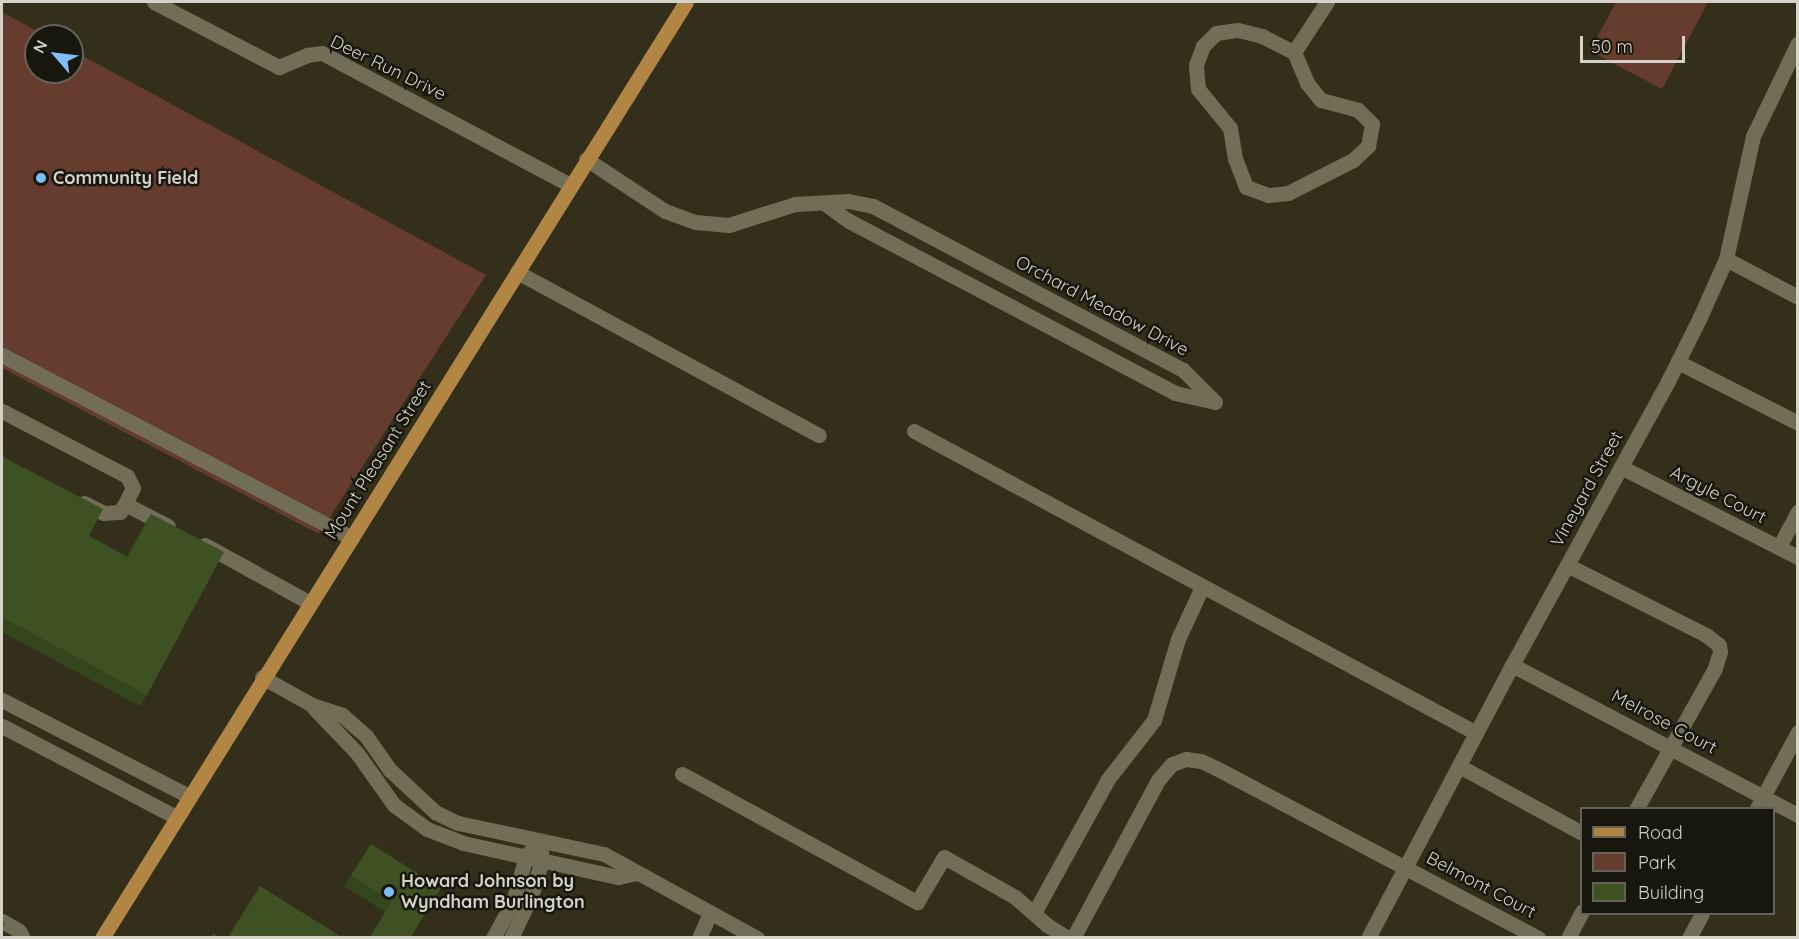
<!DOCTYPE html>
<html>
<head>
<meta charset="utf-8">
<style>
	body { margin:0 }
	#map { position:relative; width:1799px; height:939px; overflow:hidden; background:#332f1a; font-family:Quicksand,sans-serif }
	div>[style] { position:absolute }
	.green>* { inset:0; background:#653c2e }
	.minor>* { height:15px; margin:-7.5px; padding:0 7.5px; transform-origin:7.5px; border-radius:7.5px; background:#716d56 }
	.major>* { height:15px; margin:-7.5px; padding:0 7.5px; transform-origin:7.5px; border-radius:7.5px; background:#b18544 }
	.wall>* { inset:0; background:#34461e }
	.building>* { inset:0; background:#3d5123 }
	.dots>* { width:16px; height:16px; translate:-50% -50%; box-sizing:border-box; border:3px solid #18170e; border-radius:50% }
	span { translate:-50% -50%; white-space:nowrap; text-align:center; line-height:1.15; -webkit-text-stroke:5px #18170e; paint-order:stroke }
	.street-label { font-size:18px; color:#d5d3c7 }
	.poi-label { font-size:18px; color:#d5d3c7; font-weight:700 }
	.left { translate:0 -50%; text-align:left }
	.frame { position:absolute; inset:0; border:3px solid #d5d3c7; pointer-events:none }
	.legend { position:absolute; left:1580px; top:807px; width:195px; height:108px; box-sizing:border-box; background:#18170e; border:2px solid #646258; margin:0; padding:8px 10px; list-style:none; font-size:18px; color:#d5d3c7 }
	.legend li { display:flex; align-items:center; gap:12px; height:30px }
	.legend b { width:30px; border:2px solid #646258 }
	.north { position:absolute; left:24px; top:24px; width:60px; height:60px; box-sizing:border-box; background:#18170e; border:2px solid #646258; border-radius:50%; rotate:298deg; font-size:16px; font-weight:700; line-height:24px; text-align:center; color:#d5d3c7 }
	.north::after { content:''; display:block; margin:auto; width:21px; height:27px; background:#7dbef9; clip-path:polygon(50% 0,100% 100%,50% 72%,0 100%) }
	.scale { position:absolute; left:1580px; top:36px; width:105px; height:27px; box-sizing:border-box; border:3px solid #d5d3c7; border-top:0; padding-left:8px; font-size:18px; line-height:21px; white-space:nowrap; color:#d5d3c7; -webkit-text-stroke:4px #18170e; paint-order:stroke }
</style>
</head>
<body>
<div id="map">
	<div class="green">
		<div style="clip-path:polygon(1616px 2px,1708px 2px,1662px 89px,1590px 51px)"></div>
		<div style="clip-path:polygon(2px 12px,46px 36px,36px 36px,36px 72px,72px 72px,72px 50px,486px 275px,319px 534px,2px 368px)"></div>
	</div>
	<div class="minor">
		<div style="left:154px;top:2px;width:141px;rotate:27.5deg"></div>
		<div style="left:279px;top:67px;width:30px;rotate:-23deg"></div>
		<div style="left:307px;top:55px;width:15px;rotate:-8deg"></div>
		<div style="left:322px;top:53px;width:281px;rotate:28deg"></div>
		<div style="left:1238px;top:30px;width:25px;rotate:14deg"></div>
		<div style="left:1262px;top:36px;width:36px;rotate:27deg"></div>
		<div style="left:1294px;top:52px;width:34px;rotate:67deg"></div>
		<div style="left:1307px;top:83px;width:22px;rotate:51deg"></div>
		<div style="left:1321px;top:100px;width:38px;rotate:15deg"></div>
		<div style="left:1358px;top:110px;width:20px;rotate:45deg"></div>
		<div style="left:1372px;top:124px;width:22px;rotate:100deg"></div>
		<div style="left:1368px;top:146px;width:21px;rotate:137deg"></div>
		<div style="left:1353px;top:160px;width:73px;rotate:153.1deg"></div>
		<div style="left:1288px;top:193px;width:20px;rotate:174deg"></div>
		<div style="left:1268px;top:195px;width:23px;rotate:-160deg"></div>
		<div style="left:1246px;top:187px;width:30px;rotate:-111deg"></div>
		<div style="left:1235px;top:159px;width:31px;rotate:-99deg"></div>
		<div style="left:1230px;top:128px;width:50px;rotate:-129.4deg"></div>
		<div style="left:1198px;top:89px;width:24px;rotate:-95deg"></div>
		<div style="left:1196px;top:65px;width:20px;rotate:-70deg"></div>
		<div style="left:1203px;top:46px;width:18px;rotate:-45deg"></div>
		<div style="left:1216px;top:33px;width:22px;rotate:-8deg"></div>
		<div style="left:1294px;top:52px;width:60px;rotate:-56.6deg"></div>
		<div style="left:586px;top:159px;width:95px;rotate:33.4deg"></div>
		<div style="left:665px;top:211px;width:32px;rotate:20deg"></div>
		<div style="left:695px;top:222px;width:34px;rotate:5deg"></div>
		<div style="left:729px;top:225px;width:69px;rotate:-17.7deg"></div>
		<div style="left:795px;top:204px;width:53px;rotate:-3.2deg"></div>
		<div style="left:848px;top:201px;width:25px;rotate:11deg"></div>
		<div style="left:873px;top:206px;width:351px;rotate:27.9deg"></div>
		<div style="left:1183px;top:370px;width:45px;rotate:45deg"></div>
		<div style="left:824px;top:203px;width:31px;rotate:36deg"></div>
		<div style="left:849px;top:221px;width:369px;rotate:27.8deg"></div>
		<div style="left:1175px;top:393px;width:41px;rotate:12.7deg"></div>
		<div style="left:1726px;top:259px;width:81px;rotate:27.8deg"></div>
		<div style="left:517px;top:272px;width:343px;rotate:28.4deg"></div>
		<div style="left:2px;top:355px;width:395px;rotate:27.6deg"></div>
		<div style="left:1678px;top:362px;width:135px;rotate:26.9deg"></div>
		<div style="left:2px;top:411px;width:141px;rotate:27.5deg"></div>
		<div style="left:127px;top:476px;width:13px;rotate:63deg"></div>
		<div style="left:133px;top:488px;width:18px;rotate:117deg"></div>
		<div style="left:125px;top:504px;width:48px;rotate:27.1deg"></div>
		<div style="left:914px;top:431px;width:638px;rotate:28.25deg"></div>
		<div style="left:1621px;top:467px;width:199px;rotate:27deg"></div>
		<div style="left:84px;top:503px;width:22px;rotate:27deg"></div>
		<div style="left:104px;top:513px;width:16px;rotate:-4deg"></div>
		<div style="left:120px;top:512px;width:9px;rotate:-58deg"></div>
		<div style="left:205px;top:545px;width:120px;rotate:28.9deg"></div>
		<div style="left:1779px;top:547px;width:40px;rotate:-62deg"></div>
		<div style="left:1567px;top:565px;width:156px;rotate:26.7deg"></div>
		<div style="left:1706px;top:635px;width:16px;rotate:38deg"></div>
		<div style="left:1719px;top:645px;width:7px;rotate:82deg"></div>
		<div style="left:1720px;top:652px;width:19px;rotate:108deg"></div>
		<div style="left:1714px;top:670px;width:158px;rotate:119.2deg"></div>
		<div style="left:1512px;top:665px;width:323px;rotate:27.7deg"></div>
		<div style="left:262px;top:677px;width:57px;rotate:29.2deg"></div>
		<div style="left:312px;top:705px;width:32px;rotate:18deg"></div>
		<div style="left:342px;top:715px;width:32px;rotate:41deg"></div>
		<div style="left:366px;top:736px;width:42px;rotate:54.8deg"></div>
		<div style="left:390px;top:770px;width:62px;rotate:43deg"></div>
		<div style="left:435px;top:812px;width:25px;rotate:26deg"></div>
		<div style="left:458px;top:823px;width:149px;rotate:12deg"></div>
		<div style="left:604px;top:854px;width:175px;rotate:28.8deg"></div>
		<div style="left:2px;top:700px;width:210px;rotate:27.2deg"></div>
		<div style="left:314px;top:708px;width:62px;rotate:46.3deg"></div>
		<div style="left:357px;top:753px;width:64px;rotate:54.6deg"></div>
		<div style="left:394px;top:805px;width:41px;rotate:36deg"></div>
		<div style="left:427px;top:829px;width:39px;rotate:21deg"></div>
		<div style="left:463px;top:843px;width:159px;rotate:12.4deg"></div>
		<div style="left:618px;top:877px;width:19px;rotate:-12deg"></div>
		<div style="left:2px;top:726px;width:196px;rotate:27.6deg"></div>
		<div style="left:1459px;top:766px;width:140px;rotate:28.6deg"></div>
		<div style="left:682px;top:774px;width:268px;rotate:28.6deg"></div>
		<div style="left:917px;top:902px;width:52px;rotate:-59deg"></div>
		<div style="left:944px;top:857px;width:81px;rotate:29.4deg"></div>
		<div style="left:1015px;top:897px;width:43px;rotate:41.2deg"></div>
		<div style="left:1047px;top:925px;width:25px;rotate:32deg"></div>
		<div style="left:1757px;top:808px;width:86px;rotate:-61.7deg"></div>
		<div style="left:1034px;top:913px;width:153px;rotate:-61.1deg"></div>
		<div style="left:1108px;top:779px;width:75px;rotate:-52.1deg"></div>
		<div style="left:1154px;top:720px;width:84px;rotate:-73.5deg"></div>
		<div style="left:1178px;top:639px;width:57px;rotate:-65.2deg"></div>
		<div style="left:2px;top:921px;width:20px;rotate:30deg"></div>
		<div style="left:19px;top:931px;width:8px;rotate:60deg"></div>
		<div style="left:493px;top:938px;width:42px;rotate:-61.6deg"></div>
		<div style="left:513px;top:901px;width:47px;rotate:-73.9deg"></div>
		<div style="left:526px;top:856px;width:9px;rotate:-49deg"></div>
		<div style="left:511px;top:938px;width:47px;rotate:-64.5deg"></div>
		<div style="left:531px;top:896px;width:38px;rotate:-73deg"></div>
		<div style="left:542px;top:860px;width:9px;rotate:-96deg"></div>
		<div style="left:699px;top:938px;width:27px;rotate:-66deg"></div>
		<div style="left:1073px;top:938px;width:179px;rotate:-61.7deg"></div>
		<div style="left:1158px;top:780px;width:21px;rotate:-49deg"></div>
		<div style="left:1172px;top:764px;width:15px;rotate:-20deg"></div>
		<div style="left:1186px;top:759px;width:15px;rotate:8deg"></div>
		<div style="left:1201px;top:761px;width:17px;rotate:25deg"></div>
		<div style="left:1216px;top:768px;width:364px;rotate:27.8deg"></div>
		<div style="left:1368px;top:938px;width:309px;rotate:-62.2deg"></div>
		<div style="left:1512px;top:665px;width:324px;rotate:-61.2deg"></div>
		<div style="left:1668px;top:381px;width:72px;rotate:-63.4deg"></div>
		<div style="left:1700px;top:317px;width:64px;rotate:-65.9deg"></div>
		<div style="left:1726px;top:259px;width:126px;rotate:-77.6deg"></div>
		<div style="left:1753px;top:136px;width:103px;rotate:-64.2deg"></div>
		<div style="left:1568px;top:938px;width:30px;rotate:-62deg"></div>
		<div style="left:1689px;top:938px;width:27px;rotate:-62deg"></div>
	</div>
	<div class="major">
		<div style="left:102px;top:938px;width:1103px;rotate:-58.04deg"></div>
	</div>
	<div class="wall">
		<div style="clip-path:polygon(2px 453px,5px 458px,89px 536px,126px 557px,144px 525px,151px 514px,147px 695px,140px 706px,2px 632px)"></div>
		<div style="clip-path:polygon(371px 844px,410px 938px,369px 938px,385px 912px,344px 886px)"></div>
		<div style="clip-path:polygon(260px 886px,343px 938px,227px 938px)"></div>
	</div>
	<div class="building">
		<div style="clip-path:polygon(2px 453px,5px 458px,103px 509px,89px 536px,128px 557px,151px 514px,224px 552px,147px 695px,2px 617px)"></div>
		<div style="clip-path:polygon(371px 844px,441px 888px,410px 938px,370px 938px,392px 901px,351px 875px)"></div>
		<div style="clip-path:polygon(260px 886px,343px 938px,228px 938px)"></div>
		<div style="clip-path:polygon(2px 921px,5px 923px,2px 930px)"></div>
		<div style="clip-path:polygon(213px 933px,221px 938px,210px 938px)"></div>
	</div>
	<div class="dots">
		<div style="left:41px;top:178px;background:#7dbef9"></div>
		<div style="left:389px;top:892px;background:#7dbef9"></div>
	</div>
	<div class="street-label">
		<span style="left:388px;top:68px;rotate:26deg">Deer Run Drive</span>
		<span style="left:1102px;top:306px;rotate:28deg">Orchard Meadow Drive</span>
		<span style="left:378px;top:460px;rotate:-58deg">Mount Pleasant Street</span>
		<span style="left:1587px;top:489px;rotate:-61deg">Vineyard Street</span>
		<span style="left:1718px;top:495px;rotate:27deg">Argyle Court</span>
		<span style="left:1664px;top:722px;rotate:28deg">Melrose Court</span>
		<span style="left:1481px;top:885px;rotate:28deg">Belmont Court</span>
	</div>
	<div class="poi-label">
		<span class="left" style="left:53px;top:178px">Community Field</span>
		<span class="left" style="left:401px;top:892px">Howard Johnson by<br>Wyndham Burlington</span>
	</div>
	<div class="frame"></div>
	<ul class="legend">
	<li><b style="height:8px;background:#b18544"></b>Road</li>
	<li><b style="height:16px;background:#653c2e"></b>Park</li>
	<li><b style="height:16px;background:#3d5123"></b>Building</li>
	</ul>
	<div class="north">N</div>
	<div class="scale">50 m</div>
</div>
</body>
</html>
